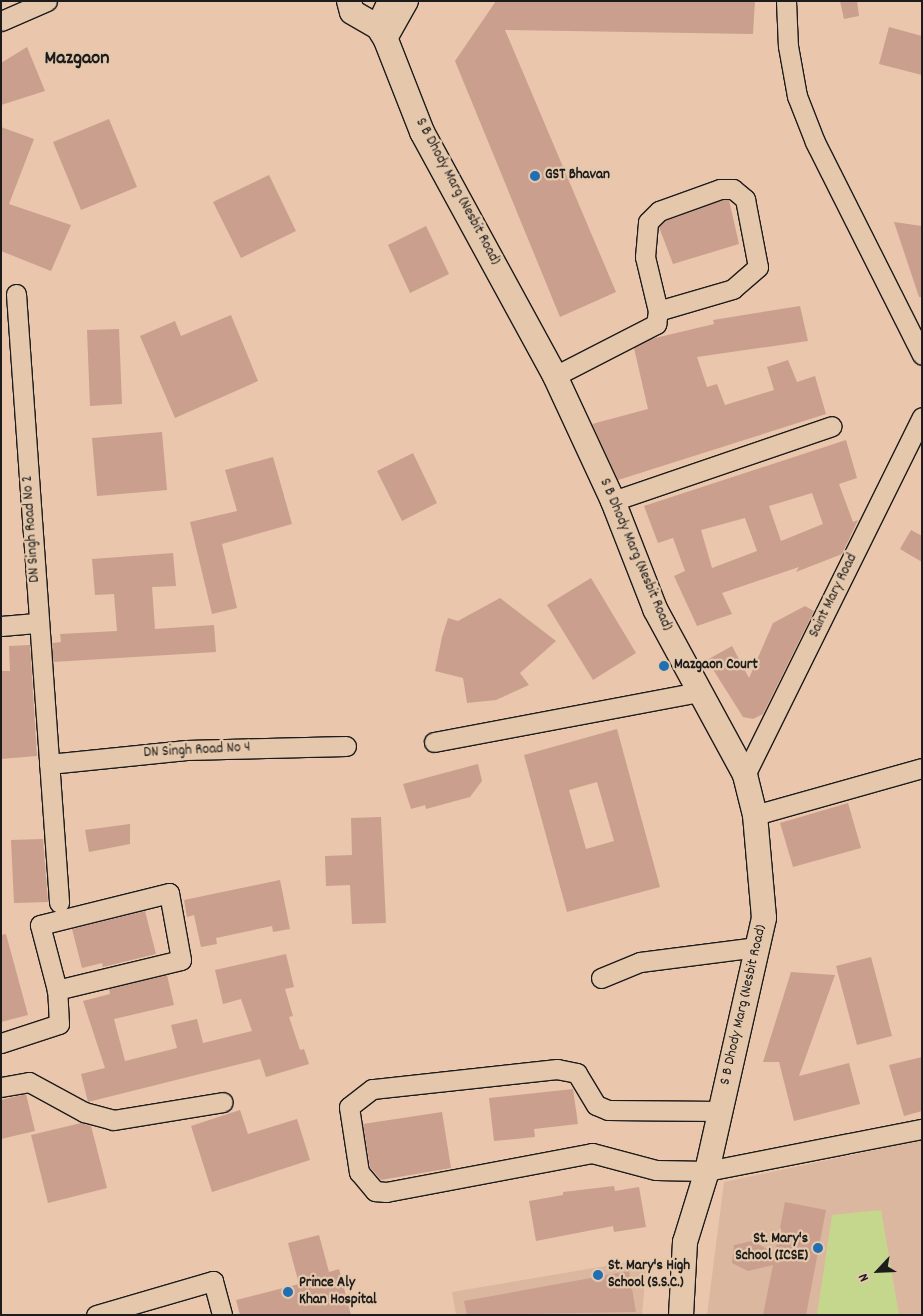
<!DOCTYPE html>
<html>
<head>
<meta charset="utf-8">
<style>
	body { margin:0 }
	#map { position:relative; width:923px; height:1316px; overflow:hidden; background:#e9c6ac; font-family:Dekko,sans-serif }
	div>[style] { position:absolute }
	.built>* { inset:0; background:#dcb7a0 }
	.green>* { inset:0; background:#c4d78c }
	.building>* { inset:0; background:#cb9f8e }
	.roads { filter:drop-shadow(1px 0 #1c1c1c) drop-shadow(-1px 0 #1c1c1c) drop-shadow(0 1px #1c1c1c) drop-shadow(0 -1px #1c1c1c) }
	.minor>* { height:19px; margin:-9.5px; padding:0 9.5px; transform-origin:9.5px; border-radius:9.5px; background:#e5c8ac }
	.major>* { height:24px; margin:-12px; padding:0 12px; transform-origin:12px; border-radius:12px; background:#e5c8ac }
	.dots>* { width:14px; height:14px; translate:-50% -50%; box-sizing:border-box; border:2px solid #e5c8ac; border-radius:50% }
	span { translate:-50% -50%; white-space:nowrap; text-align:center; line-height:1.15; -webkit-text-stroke:4.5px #e5c8ac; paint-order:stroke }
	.poi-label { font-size:15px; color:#1c1c1c; font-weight:700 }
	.left { translate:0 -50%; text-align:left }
	.right { translate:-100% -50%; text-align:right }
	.street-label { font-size:15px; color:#1c1c1c }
	.district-label { font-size:20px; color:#1c1c1c; font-weight:700 }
	.frame { position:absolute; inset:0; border:2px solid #1c1c1c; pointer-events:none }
	.north { position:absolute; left:853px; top:1246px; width:50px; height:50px; -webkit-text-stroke:4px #e5c8ac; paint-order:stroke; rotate:245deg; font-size:14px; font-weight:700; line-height:20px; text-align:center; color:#1c1c1c }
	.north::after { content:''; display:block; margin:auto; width:18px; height:22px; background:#1c1c1c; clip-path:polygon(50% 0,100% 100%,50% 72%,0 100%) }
</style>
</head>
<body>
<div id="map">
	<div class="built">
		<div style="clip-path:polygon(922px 1140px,922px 1315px,707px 1315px,724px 1182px)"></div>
		<div style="clip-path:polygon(647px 1259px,642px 1315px,456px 1315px,452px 1292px)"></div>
	</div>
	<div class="green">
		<div style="clip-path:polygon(881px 1210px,899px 1315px,817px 1315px,832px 1215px)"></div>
	</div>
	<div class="building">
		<div style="clip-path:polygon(496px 1px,755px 1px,753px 34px,505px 30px,616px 292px,560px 317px,455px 61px)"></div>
		<div style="clip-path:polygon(840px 1px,857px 1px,859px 16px,844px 19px)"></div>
		<div style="clip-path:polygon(889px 27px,922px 36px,922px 75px,879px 64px)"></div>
		<div style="clip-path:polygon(27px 47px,45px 91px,1px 105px,1px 63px)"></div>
		<div style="clip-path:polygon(109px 119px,137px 187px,81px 210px,53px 142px)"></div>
		<div style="clip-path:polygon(1px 127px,34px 139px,9px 204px,71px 225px,51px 271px,1px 251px)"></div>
		<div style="clip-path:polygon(269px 175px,296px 231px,241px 258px,213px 202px)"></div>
		<div style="clip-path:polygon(722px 200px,729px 200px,739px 244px,673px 264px,659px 227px,665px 221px)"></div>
		<div style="clip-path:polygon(894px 222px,922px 226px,922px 297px,919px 297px)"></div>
		<div style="clip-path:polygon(426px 226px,449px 274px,410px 293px,388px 245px)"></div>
		<div style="clip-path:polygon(800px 306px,808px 341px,697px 357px,707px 387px,717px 384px,725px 405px,774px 390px,767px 367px,788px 360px,797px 382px,815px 376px,826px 414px,618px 480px,592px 424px,648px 409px,634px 348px,651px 339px,714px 324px,713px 320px)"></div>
		<div style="clip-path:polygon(231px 315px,258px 381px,175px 418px,140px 336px,175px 321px,181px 336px)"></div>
		<div style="clip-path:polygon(119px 329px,122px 404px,90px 406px,87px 330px)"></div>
		<div style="clip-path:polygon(162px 432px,167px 490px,97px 496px,92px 438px)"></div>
		<div style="clip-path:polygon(evenodd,846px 440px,857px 478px,839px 484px,853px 522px,858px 520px,842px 554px,796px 572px,799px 567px,722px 593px,732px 614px,697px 626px,674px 576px,685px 571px,673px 538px,658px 543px,644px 506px,846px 440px,812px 493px,823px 524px,781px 541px,769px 506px,812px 493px,846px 440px,745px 518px,757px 551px,712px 568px,701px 530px,745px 518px)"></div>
		<div style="clip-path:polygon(413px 453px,437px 503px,402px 521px,377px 471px)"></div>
		<div style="clip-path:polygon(273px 457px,292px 524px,222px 544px,237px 608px,212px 614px,190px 522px,237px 511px,225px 470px)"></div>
		<div style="clip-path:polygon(911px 530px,922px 536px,922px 562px,900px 549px)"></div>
		<div style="clip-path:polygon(173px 553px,176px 586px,152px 587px,155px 629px,214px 625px,216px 652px,53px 662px,52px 643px,61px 642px,60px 634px,117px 631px,114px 594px,95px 595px,92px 559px)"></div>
		<div style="clip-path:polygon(591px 578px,636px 653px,593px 680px,547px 605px)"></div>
		<div style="clip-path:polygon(500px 598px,556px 641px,520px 673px,529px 685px,496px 700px,467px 703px,463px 678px,435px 671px,442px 637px,448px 618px,458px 621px)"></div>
		<div style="clip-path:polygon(805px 606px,814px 611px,763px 714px,753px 719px,743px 717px,707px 660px,732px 646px,749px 678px,773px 623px)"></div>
		<div style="clip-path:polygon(30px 645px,37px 756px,1px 759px,1px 671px,10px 671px,9px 646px)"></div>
		<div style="clip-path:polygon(evenodd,617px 729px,660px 887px,567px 912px,524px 755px,617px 729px,597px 782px,614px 841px,586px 849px,569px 790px,597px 782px)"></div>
		<div style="clip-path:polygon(478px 764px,482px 781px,470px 797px,426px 809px,425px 805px,411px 809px,403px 784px)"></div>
		<div style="clip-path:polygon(848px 803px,861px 848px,793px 867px,780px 823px)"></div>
		<div style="clip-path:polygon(381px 817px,386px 923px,352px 924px,350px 885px,326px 886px,325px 856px,352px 855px,351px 818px)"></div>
		<div style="clip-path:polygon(130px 824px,130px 844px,89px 852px,85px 830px)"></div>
		<div style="clip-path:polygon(43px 839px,48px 902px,14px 903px,11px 840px)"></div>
		<div style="clip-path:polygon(280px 880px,290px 929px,273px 932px,272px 926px,216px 938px,217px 944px,201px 947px,194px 915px,187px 917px,184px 900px)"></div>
		<div style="clip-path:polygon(145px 911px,156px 954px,103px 967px,102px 963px,82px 968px,72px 929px)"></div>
		<div style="clip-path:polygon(6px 934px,28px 1015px,1px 1022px,1px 935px)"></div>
		<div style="clip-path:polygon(286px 954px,294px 987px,285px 989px,293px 1016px,289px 1017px,300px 1050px,304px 1049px,309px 1064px,266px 1077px,260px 1059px,88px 1102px,81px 1074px,105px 1068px,83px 1001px,110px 994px,109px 989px,167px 975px,174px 1005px,114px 1019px,125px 1061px,177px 1048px,171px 1025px,197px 1019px,203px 1043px,252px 1031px,241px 999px,223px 1004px,215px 970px)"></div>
		<div style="clip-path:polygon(871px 957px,892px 1036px,857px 1045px,836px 966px)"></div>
		<div style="clip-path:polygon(791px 972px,835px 975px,799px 1076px,849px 1063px,860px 1104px,794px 1121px,779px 1062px,763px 1062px)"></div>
		<div style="clip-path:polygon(922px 1057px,922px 1111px,904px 1116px,889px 1065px)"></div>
		<div style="clip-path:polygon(573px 1089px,578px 1124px,534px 1129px,535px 1137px,494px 1141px,489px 1098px)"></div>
		<div style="clip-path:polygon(26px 1094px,35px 1131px,1px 1139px,1px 1100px)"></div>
		<div style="clip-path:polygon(240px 1110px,248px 1134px,297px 1119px,310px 1160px,212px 1192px,191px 1126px)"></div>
		<div style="clip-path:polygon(442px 1112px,451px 1168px,381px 1180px,370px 1167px,363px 1124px)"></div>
		<div style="clip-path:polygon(81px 1123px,91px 1126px,107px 1188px,48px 1203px,31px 1135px)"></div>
		<div style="clip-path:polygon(614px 1186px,615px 1191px,639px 1187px,646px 1227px,614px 1232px,613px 1226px,536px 1241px,529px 1201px,563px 1195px,563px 1192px)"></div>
		<div style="clip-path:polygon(785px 1202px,826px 1210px,806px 1315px,763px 1315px,773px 1265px,748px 1271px,732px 1263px,734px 1245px,752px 1241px,775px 1253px)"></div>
		<div style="clip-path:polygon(319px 1235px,329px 1272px,339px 1269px,351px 1315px,240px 1315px,236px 1300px,299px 1284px,288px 1243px)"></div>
		<div style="clip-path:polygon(629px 1271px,636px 1312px,467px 1315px,464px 1301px)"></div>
	</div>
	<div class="roads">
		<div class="minor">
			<div style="left:786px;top:1px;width:45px;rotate:87.5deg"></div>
			<div style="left:788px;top:46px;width:51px;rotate:79.8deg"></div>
			<div style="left:797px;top:96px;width:49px;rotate:68.6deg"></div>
			<div style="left:815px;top:142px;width:238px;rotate:63.3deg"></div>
			<div style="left:1px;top:21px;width:50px;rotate:-23.5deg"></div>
			<div style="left:386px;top:40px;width:45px;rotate:-60.6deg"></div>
			<div style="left:16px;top:294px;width:610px;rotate:85.95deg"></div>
			<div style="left:555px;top:376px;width:114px;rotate:-27.2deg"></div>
			<div style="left:656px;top:324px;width:13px;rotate:-81deg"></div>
			<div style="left:658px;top:311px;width:56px;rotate:-103.5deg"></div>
			<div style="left:645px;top:257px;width:35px;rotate:-85deg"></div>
			<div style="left:648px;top:222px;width:16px;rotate:-45deg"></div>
			<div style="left:659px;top:211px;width:65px;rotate:-19.8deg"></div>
			<div style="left:720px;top:189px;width:13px"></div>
			<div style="left:733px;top:189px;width:16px;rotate:40deg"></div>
			<div style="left:745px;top:199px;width:69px;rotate:79.2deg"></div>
			<div style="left:758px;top:267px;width:33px;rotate:139deg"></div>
			<div style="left:733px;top:289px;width:78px;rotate:163.7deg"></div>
			<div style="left:613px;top:501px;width:231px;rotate:-18.9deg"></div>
			<div style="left:1px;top:626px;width:38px;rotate:-5deg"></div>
			<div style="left:434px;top:742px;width:270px;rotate:-10.7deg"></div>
			<div style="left:49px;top:764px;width:138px;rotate:-5.8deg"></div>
			<div style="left:186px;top:750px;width:160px;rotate:-1.4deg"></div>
			<div style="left:745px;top:775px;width:399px;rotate:-63.7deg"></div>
			<div style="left:755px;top:815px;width:173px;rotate:-15.7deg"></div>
			<div style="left:601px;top:978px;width:42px;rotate:-22.3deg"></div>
			<div style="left:640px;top:962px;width:118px;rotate:-7.3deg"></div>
			<div style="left:1px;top:1043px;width:61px;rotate:-18.1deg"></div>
			<div style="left:59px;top:1024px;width:34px;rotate:-93deg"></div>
			<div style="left:57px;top:990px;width:67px;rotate:-104.7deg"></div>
			<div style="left:40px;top:925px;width:133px;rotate:-13.9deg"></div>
			<div style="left:169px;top:893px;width:68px;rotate:79.8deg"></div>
			<div style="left:181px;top:960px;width:128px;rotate:166.4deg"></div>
			<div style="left:1px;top:1087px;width:28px;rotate:-10deg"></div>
			<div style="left:29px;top:1082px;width:63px;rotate:28.6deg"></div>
			<div style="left:84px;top:1112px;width:30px;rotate:15deg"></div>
			<div style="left:113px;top:1120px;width:111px;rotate:-9.3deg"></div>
			<div style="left:721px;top:1111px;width:113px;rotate:-179.5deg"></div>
			<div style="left:608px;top:1110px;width:13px;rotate:-157deg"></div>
			<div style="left:596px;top:1105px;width:37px;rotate:-121deg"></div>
			<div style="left:577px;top:1073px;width:20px;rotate:-169deg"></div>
			<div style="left:557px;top:1069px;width:186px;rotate:173.8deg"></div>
			<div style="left:372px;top:1089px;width:29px;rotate:142deg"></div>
			<div style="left:349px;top:1107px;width:66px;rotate:81.3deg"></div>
			<div style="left:359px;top:1172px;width:25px;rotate:50deg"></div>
			<div style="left:375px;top:1191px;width:11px;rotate:5deg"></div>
			<div style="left:386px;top:1192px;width:210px;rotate:-10.7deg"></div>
			<div style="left:592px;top:1153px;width:66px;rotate:14.9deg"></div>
			<div style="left:656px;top:1170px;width:51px;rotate:1.1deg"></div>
			<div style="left:707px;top:1171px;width:219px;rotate:-11.1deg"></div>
			<div style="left:96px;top:1315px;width:122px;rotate:-16.2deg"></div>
			<div style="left:213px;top:1281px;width:35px;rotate:75deg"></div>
		</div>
		<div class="major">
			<div style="left:349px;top:1px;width:11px;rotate:75deg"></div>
			<div style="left:352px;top:12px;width:30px;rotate:30deg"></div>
			<div style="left:378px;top:27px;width:15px;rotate:58deg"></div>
			<div style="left:386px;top:40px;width:99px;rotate:68.6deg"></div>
			<div style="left:422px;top:132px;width:278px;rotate:61.4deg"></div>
			<div style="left:555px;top:376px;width:138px;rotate:65.1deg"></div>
			<div style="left:613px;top:501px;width:116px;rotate:68.7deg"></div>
			<div style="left:655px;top:609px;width:189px;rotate:61.5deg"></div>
			<div style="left:745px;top:775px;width:41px;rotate:76deg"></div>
			<div style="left:755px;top:815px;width:103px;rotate:85deg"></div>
			<div style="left:764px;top:918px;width:259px;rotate:102.7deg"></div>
			<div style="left:707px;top:1171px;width:74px;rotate:107.2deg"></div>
			<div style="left:685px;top:1242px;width:73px;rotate:93.1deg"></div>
			<div style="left:378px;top:27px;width:29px;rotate:-65deg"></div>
		</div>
	</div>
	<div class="dots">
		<div style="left:535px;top:176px;background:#1f6fb2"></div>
		<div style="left:664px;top:666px;background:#1f6fb2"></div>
		<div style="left:818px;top:1248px;background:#1f6fb2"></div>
		<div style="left:598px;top:1275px;background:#1f6fb2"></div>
		<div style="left:288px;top:1292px;background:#1f6fb2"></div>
	</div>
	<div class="poi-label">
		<span class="left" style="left:545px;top:176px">GST Bhavan</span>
		<span class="left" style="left:674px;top:666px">Mazgaon Court</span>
		<span class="right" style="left:808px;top:1248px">St. Mary's<br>School (ICSE)</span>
		<span class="left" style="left:608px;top:1275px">St. Mary's High<br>School (S.S.C.)</span>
		<span class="left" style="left:299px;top:1292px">Prince Aly<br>Khan Hospital</span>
	</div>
	<div class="street-label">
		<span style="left:457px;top:192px;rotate:62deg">S B Dhody Marg (Nesbit Road)</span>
		<span style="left:32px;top:529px;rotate:-94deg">DN Singh Road No 2</span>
		<span style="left:635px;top:555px;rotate:67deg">S B Dhody Marg (Nesbit Road)</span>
		<span style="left:834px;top:596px;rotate:-64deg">Saint Mary Road</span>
		<span style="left:197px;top:751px;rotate:-3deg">DN Singh Road No 4</span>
		<span style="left:744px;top:1005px;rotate:-77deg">S B Dhody Marg (Nesbit Road)</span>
	</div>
	<div class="district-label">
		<span style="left:77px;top:59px">Mazgaon</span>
	</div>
	<div class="frame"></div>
	<div class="north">N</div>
</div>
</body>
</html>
